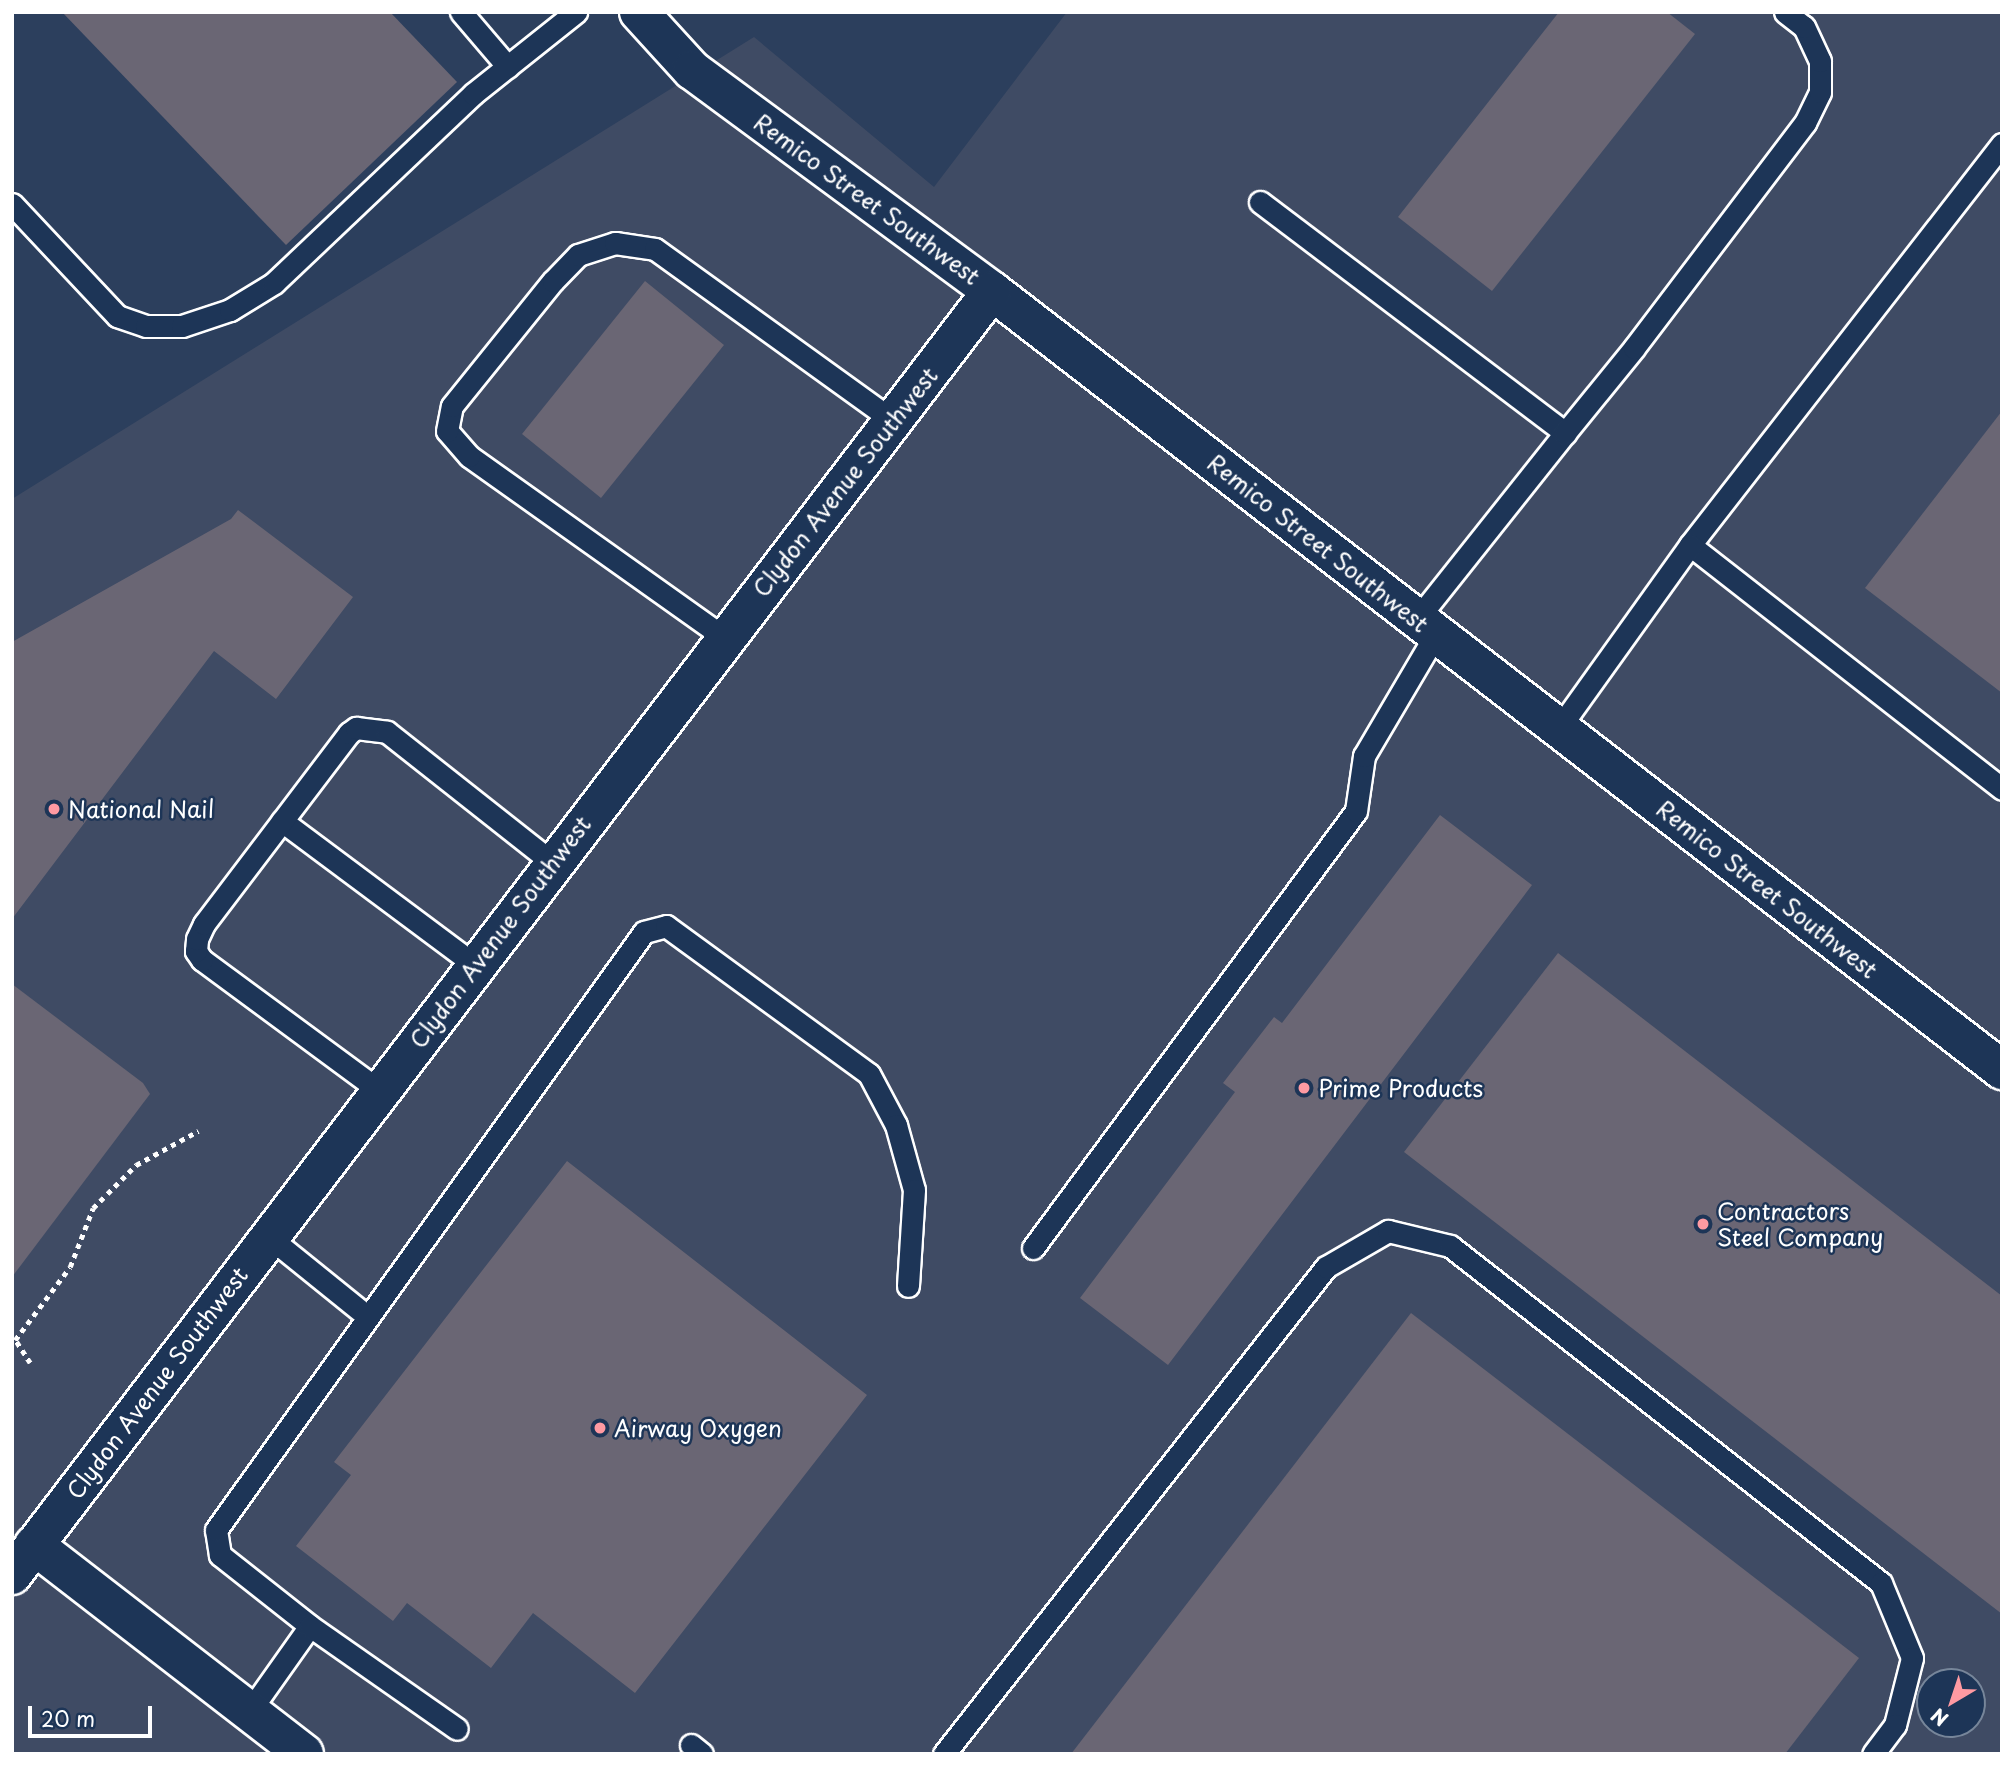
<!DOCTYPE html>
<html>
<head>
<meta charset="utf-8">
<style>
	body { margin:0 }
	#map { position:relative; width:2014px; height:1766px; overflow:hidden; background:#2c3f5d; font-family:"Playpen Sans",sans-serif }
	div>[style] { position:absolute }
	.built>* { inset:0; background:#3f4b64 }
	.building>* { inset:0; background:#6a6674 }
	.path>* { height:4.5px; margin-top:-2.25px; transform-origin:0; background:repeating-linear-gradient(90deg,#fff 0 5px,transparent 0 10px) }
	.roads { filter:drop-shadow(2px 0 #fff) drop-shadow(-2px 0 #fff) drop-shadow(0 2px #fff) drop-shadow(0 -2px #fff) }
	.lane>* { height:21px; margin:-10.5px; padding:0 10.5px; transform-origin:10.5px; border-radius:10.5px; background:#1d3557 }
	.street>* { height:38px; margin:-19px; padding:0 19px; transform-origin:19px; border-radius:19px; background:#1d3557 }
	.dots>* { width:19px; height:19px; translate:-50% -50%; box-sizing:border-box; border:4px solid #1d3557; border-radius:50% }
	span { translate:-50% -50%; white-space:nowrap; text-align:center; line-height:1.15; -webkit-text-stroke:5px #1d3557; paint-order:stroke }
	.street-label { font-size:23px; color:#fff }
	.poi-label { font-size:23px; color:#fff }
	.left { translate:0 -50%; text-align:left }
	.frame { position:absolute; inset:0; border:14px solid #fff; pointer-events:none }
	.north { position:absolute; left:1916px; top:1668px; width:70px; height:70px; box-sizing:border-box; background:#1d3557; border:2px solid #77869a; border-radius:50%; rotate:219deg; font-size:19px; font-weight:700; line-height:28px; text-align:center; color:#fff }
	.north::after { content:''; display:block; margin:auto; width:24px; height:32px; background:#ff9aa2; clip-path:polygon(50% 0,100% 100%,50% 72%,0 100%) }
	.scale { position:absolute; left:28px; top:1706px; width:124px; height:32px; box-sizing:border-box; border:4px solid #fff; border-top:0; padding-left:9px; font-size:21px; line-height:24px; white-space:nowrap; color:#fff; -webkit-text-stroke:5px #1d3557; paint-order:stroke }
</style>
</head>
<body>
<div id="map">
	<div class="built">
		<div style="clip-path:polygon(evenodd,1067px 12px,2002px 12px,2002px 1754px,12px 1754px,12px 499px,754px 37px,934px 187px,1067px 12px,1930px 1682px,1972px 1682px,1972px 1724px,1930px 1724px,1930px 1682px)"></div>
	</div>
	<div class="building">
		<div style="clip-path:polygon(62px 12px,390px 12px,457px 82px,286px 245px)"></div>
		<div style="clip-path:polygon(1559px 12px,1667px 12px,1695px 34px,1492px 291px,1398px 217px)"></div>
		<div style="clip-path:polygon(645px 281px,724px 345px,601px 498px,522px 434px)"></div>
		<div style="clip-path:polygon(2002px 411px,2002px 693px,1865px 588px)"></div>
		<div style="clip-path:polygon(238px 510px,353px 597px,276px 699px,214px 651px,12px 919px,12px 642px,231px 519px)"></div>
		<div style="clip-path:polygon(1440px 815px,1532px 885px,1168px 1365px,1080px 1298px,1235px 1092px,1223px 1083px,1274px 1017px,1282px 1023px)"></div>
		<div style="clip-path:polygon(1558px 953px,2002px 1296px,2002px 1614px,1404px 1152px)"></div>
		<div style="clip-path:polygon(12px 984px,143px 1083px,150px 1094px,12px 1277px)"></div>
		<div style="clip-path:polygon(567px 1161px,867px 1395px,635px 1693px,533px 1613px,491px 1668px,407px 1603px,393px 1621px,296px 1546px,351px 1475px,334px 1462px)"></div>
		<div style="clip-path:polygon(1411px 1313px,1859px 1658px,1785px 1754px,1071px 1754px)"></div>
	</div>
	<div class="path">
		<div style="left:30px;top:1363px;width:27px;rotate:-123deg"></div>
		<div style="left:15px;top:1340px;width:91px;rotate:-53deg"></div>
		<div style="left:70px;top:1267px;width:63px;rotate:-68.7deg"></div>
		<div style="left:93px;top:1208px;width:61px;rotate:-45deg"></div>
		<div style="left:136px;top:1165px;width:71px;rotate:-28.7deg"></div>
	</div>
	<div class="roads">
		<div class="lane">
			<div style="left:461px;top:12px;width:72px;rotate:49.5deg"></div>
			<div style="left:2002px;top:144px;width:508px;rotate:127.88deg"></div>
			<div style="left:1690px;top:545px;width:396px;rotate:38deg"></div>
			<div style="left:1260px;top:202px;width:383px;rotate:37.1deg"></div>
			<div style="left:1565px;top:433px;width:238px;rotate:128.5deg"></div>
			<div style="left:12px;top:204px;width:154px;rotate:46.8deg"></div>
			<div style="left:117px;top:316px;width:31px;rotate:19deg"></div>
			<div style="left:146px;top:326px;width:36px"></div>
			<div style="left:182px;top:326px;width:51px;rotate:-18.4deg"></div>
			<div style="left:230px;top:310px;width:52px;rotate:-31.5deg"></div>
			<div style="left:274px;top:283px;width:274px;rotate:-43.5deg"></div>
			<div style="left:473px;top:94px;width:132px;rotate:-38.5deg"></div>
			<div style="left:1565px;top:433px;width:109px;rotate:-50.9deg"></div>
			<div style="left:1634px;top:348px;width:283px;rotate:-52.8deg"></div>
			<div style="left:1805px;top:123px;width:34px;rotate:-64deg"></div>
			<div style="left:1820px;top:92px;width:31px;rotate:-90deg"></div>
			<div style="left:1820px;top:61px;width:38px;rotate:-115deg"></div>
			<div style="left:1804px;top:27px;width:24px;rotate:-142deg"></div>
			<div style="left:725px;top:638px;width:314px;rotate:-144.6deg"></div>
			<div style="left:469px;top:456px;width:33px;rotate:-131deg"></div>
			<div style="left:447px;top:431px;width:25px;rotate:-79deg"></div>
			<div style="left:452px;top:406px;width:161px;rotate:-51.1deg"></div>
			<div style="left:553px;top:281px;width:36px;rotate:-46deg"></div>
			<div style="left:578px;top:255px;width:39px;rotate:-18deg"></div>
			<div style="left:615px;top:243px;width:40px;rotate:8.5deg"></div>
			<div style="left:655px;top:249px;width:292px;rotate:35.8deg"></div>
			<div style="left:1559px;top:728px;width:225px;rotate:-54.4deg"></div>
			<div style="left:282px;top:821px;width:241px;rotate:36.7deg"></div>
			<div style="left:380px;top:1091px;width:221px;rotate:-143.6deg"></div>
			<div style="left:202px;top:960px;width:11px;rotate:-124deg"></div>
			<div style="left:196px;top:951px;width:12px;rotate:-85deg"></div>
			<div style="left:197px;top:939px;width:17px;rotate:-65deg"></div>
			<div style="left:204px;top:924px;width:240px;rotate:-52.8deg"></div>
			<div style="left:349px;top:733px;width:9px;rotate:-36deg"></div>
			<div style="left:356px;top:728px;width:31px;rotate:7deg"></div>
			<div style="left:387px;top:732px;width:211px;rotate:38.3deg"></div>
			<div style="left:269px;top:1237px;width:127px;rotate:38.9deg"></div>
			<div style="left:1033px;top:1248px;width:543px;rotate:-53.53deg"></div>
			<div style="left:1356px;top:811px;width:56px;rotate:-81.7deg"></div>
			<div style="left:1364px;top:756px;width:142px;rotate:-59.5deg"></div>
			<div style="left:310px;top:1626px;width:115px;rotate:-141.7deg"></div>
			<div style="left:220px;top:1555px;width:25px;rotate:-99deg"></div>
			<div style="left:216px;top:1530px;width:735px;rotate:-54.41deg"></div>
			<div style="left:644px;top:932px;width:23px;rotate:-15deg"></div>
			<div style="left:666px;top:926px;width:251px;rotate:36.1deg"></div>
			<div style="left:869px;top:1074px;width:58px;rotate:62.1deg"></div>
			<div style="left:896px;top:1125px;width:67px;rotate:74.5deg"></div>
			<div style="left:914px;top:1190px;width:96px;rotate:93.6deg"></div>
			<div style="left:249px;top:1712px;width:105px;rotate:-54.7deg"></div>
			<div style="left:310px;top:1626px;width:179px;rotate:35deg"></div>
			<div style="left:691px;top:1745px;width:14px;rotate:39deg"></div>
			<div style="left:944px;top:1754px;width:619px;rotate:-51.89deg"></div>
			<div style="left:1326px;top:1267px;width:72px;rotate:-30.1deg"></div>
			<div style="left:1388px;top:1231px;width:64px;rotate:13.6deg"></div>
			<div style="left:1450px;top:1246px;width:547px;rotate:38.02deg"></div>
			<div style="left:1881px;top:1583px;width:81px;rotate:67.5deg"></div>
			<div style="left:1912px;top:1658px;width:69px;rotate:104.2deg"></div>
			<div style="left:1895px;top:1725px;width:36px;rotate:127deg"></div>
		</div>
		<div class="street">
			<div style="left:639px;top:12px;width:79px;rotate:47.6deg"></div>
			<div style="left:692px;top:70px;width:373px;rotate:36.4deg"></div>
			<div style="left:992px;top:291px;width:1276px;rotate:37.64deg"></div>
			<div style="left:34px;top:1545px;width:341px;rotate:37.7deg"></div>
			<div style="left:12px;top:1575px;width:1615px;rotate:-52.65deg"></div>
		</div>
	</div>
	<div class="dots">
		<div style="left:54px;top:809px;background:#ff9aa2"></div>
		<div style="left:1304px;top:1088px;background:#ff9aa2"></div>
		<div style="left:1703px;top:1224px;background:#ff9aa2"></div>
		<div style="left:600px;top:1428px;background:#ff9aa2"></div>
	</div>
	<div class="street-label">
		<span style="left:867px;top:199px;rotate:36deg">Remico Street Southwest</span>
		<span style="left:845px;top:482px;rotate:-52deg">Clydon Avenue Southwest</span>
		<span style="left:1318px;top:543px;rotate:38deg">Remico Street Southwest</span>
		<span style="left:1767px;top:889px;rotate:38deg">Remico Street Southwest</span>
		<span style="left:500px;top:932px;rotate:-53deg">Clydon Avenue Southwest</span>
		<span style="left:157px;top:1383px;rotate:-53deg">Clydon Avenue Southwest</span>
	</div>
	<div class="poi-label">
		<span class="left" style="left:68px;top:809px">National Nail</span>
		<span class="left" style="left:1318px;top:1088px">Prime Products</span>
		<span class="left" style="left:1717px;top:1224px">Contractors<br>Steel Company</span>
		<span class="left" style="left:614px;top:1428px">Airway Oxygen</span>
	</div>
	<div class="frame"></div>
	<div class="north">N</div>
	<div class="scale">20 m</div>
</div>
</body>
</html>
